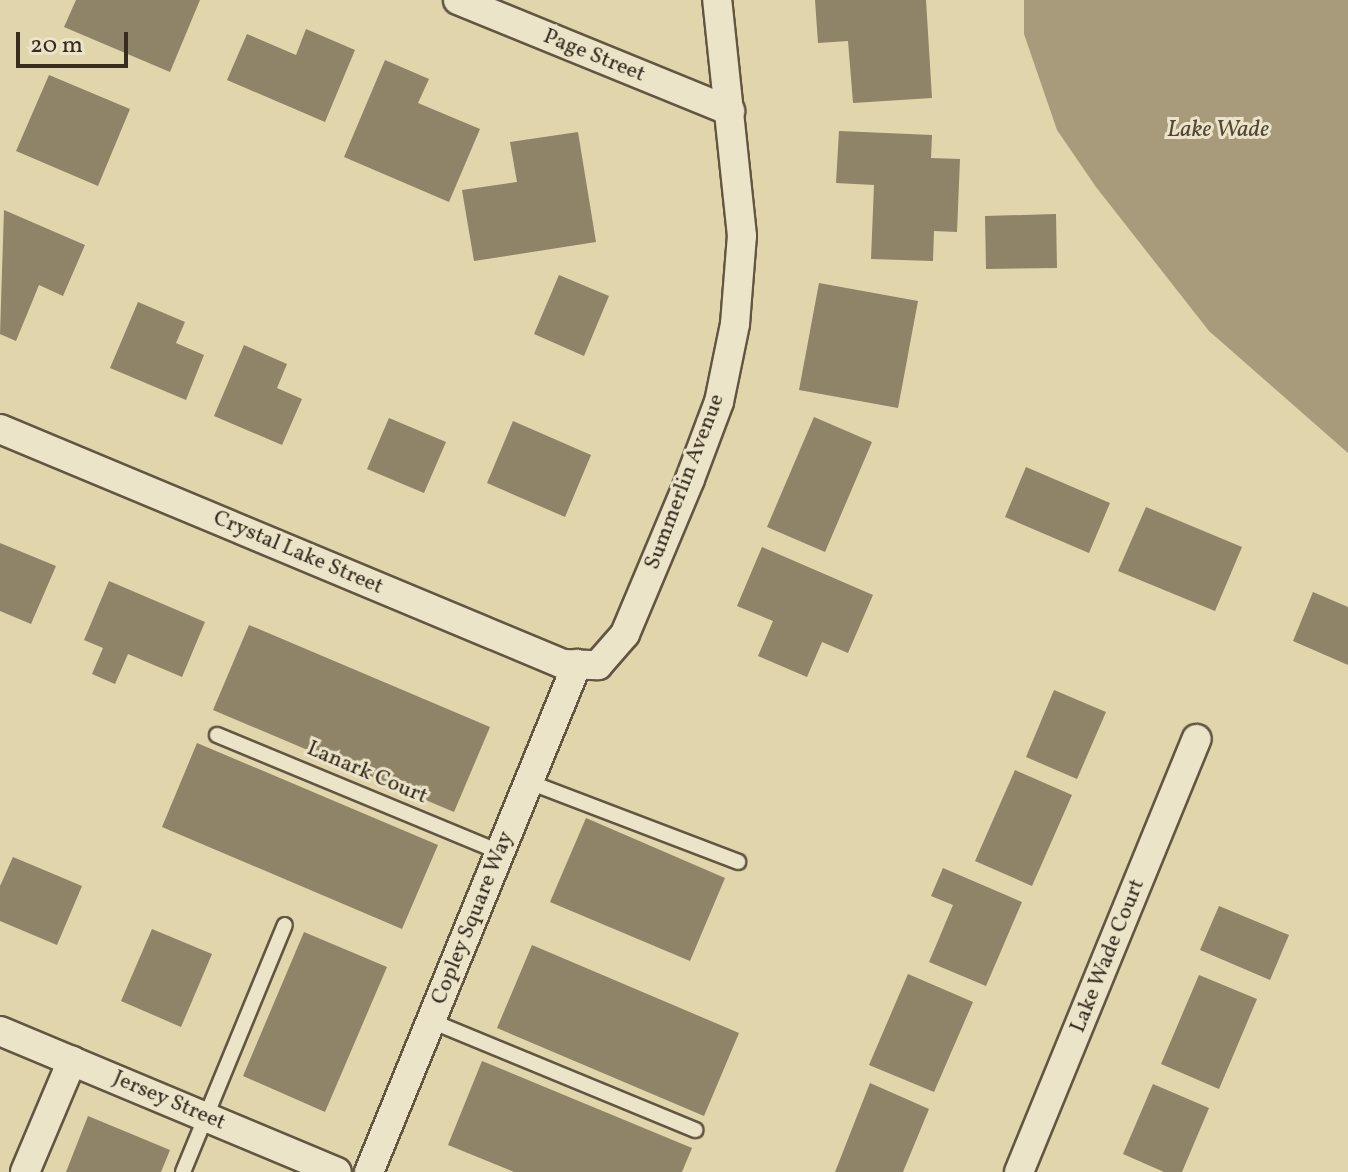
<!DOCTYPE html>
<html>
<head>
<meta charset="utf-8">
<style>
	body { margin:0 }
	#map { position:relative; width:1348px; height:1172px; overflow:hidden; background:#e0d5ab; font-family:Vollkorn,serif }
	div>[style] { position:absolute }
	.water>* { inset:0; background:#a79b7c }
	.building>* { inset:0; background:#8f8368 }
	.roads { filter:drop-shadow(2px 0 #625643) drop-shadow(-2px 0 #625643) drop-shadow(0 2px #625643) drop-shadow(0 -2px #625643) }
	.lane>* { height:14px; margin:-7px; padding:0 7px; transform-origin:7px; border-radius:7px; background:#ebe4c8 }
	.street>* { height:28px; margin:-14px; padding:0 14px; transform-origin:14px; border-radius:14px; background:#ebe4c8 }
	span { translate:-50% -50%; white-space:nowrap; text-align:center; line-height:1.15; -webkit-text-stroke:6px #ebe4c8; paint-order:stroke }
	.street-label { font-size:22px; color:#382b20 }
	.water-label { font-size:24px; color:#544737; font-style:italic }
	.scale { position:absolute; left:16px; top:32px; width:112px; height:36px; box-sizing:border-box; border:4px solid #382b20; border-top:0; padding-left:10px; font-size:24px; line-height:28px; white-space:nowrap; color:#382b20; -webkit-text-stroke:6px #ebe4c8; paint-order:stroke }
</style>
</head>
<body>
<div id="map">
	<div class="water">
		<div style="clip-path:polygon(1024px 0,1348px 0,1348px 453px,1209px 331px,1096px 187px,1057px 130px,1024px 34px)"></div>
	</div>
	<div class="building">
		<div style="clip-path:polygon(76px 0,200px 0,170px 72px,64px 27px)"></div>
		<div style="clip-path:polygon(815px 0,926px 0,932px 98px,853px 103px,848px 41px,818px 43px)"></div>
		<div style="clip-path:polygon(306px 29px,355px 50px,325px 122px,227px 80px,247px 34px,296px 55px)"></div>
		<div style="clip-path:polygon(385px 60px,429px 79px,418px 103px,480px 129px,449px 202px,344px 157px)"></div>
		<div style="clip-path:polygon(49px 75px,130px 109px,98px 186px,16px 151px)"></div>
		<div style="clip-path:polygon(839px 131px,932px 135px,931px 158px,960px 159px,957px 232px,934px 231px,933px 261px,871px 259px,874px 185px,836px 183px)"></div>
		<div style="clip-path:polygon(578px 132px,596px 242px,474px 261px,462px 190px,517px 182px,510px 142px)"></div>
		<div style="clip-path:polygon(4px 210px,85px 245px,63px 296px,39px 285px,16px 341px,0 334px)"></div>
		<div style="clip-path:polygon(1056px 214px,1057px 268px,986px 269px,985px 216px)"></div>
		<div style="clip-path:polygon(559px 275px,609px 296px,584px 356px,534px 334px)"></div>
		<div style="clip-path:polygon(819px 283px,918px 301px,898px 408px,799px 390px)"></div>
		<div style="clip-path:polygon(138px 302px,185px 322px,176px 343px,204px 355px,186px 400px,110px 368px)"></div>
		<div style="clip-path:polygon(244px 345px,287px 364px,277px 388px,302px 399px,282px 445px,214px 416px)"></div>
		<div style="clip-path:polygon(814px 417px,872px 442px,825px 552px,767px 527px)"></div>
		<div style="clip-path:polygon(389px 418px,446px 442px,424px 493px,367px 469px)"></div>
		<div style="clip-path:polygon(513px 421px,591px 455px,565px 517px,487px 483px)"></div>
		<div style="clip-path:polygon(1026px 467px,1110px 503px,1089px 553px,1005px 517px)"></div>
		<div style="clip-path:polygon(1146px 507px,1242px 547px,1215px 611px,1118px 571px)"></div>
		<div style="clip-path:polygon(0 543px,56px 566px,31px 624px,0 611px)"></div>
		<div style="clip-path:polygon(762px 547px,873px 595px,848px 653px,822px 642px,807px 677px,758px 656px,773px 621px,737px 606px)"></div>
		<div style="clip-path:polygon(109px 581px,205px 622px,182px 677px,128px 654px,115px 684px,92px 674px,103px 648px,84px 640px)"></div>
		<div style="clip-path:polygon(1313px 592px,1348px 607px,1348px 665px,1293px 641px)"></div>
		<div style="clip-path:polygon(249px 625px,490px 727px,454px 812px,213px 710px)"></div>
		<div style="clip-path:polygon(1054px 690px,1106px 712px,1077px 779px,1026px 757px)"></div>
		<div style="clip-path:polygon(197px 743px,438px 845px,402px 929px,162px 827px)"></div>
		<div style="clip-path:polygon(1015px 770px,1072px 795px,1032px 886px,975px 861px)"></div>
		<div style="clip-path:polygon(586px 818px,725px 878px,690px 961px,550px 902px)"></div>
		<div style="clip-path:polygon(13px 857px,82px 886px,57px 945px,0 921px,0 886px)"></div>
		<div style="clip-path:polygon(943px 868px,1022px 902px,986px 986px,929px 962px,953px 905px,931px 896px)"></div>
		<div style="clip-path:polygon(1219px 906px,1289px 935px,1270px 980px,1200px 950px)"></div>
		<div style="clip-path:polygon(152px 929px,212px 954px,181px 1027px,121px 1001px)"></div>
		<div style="clip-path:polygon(304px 932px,387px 967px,325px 1112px,243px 1076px)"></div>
		<div style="clip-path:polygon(532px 945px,739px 1033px,704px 1116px,497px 1028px)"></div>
		<div style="clip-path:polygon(908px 974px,973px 1002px,934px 1092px,869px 1065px)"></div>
		<div style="clip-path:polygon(1199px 975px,1257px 999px,1219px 1089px,1161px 1064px)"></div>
		<div style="clip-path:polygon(482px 1061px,692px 1148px,682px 1172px,514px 1172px,448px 1145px)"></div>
		<div style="clip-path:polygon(870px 1083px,929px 1109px,903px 1172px,835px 1172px)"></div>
		<div style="clip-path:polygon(1153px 1084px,1209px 1108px,1182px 1172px,1164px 1172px,1123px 1154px)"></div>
		<div style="clip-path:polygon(88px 1116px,170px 1150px,161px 1172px,66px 1172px)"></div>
	</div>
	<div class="roads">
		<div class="lane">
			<div style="left:217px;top:735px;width:306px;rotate:22.5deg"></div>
			<div style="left:529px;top:782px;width:224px;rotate:20.9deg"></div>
			<div style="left:431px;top:1021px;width:286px;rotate:22.4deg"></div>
			<div style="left:183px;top:1172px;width:267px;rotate:-67.6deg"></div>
		</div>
		<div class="street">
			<div style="left:458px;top:0;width:294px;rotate:22.2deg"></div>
			<div style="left:0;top:429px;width:610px;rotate:22.66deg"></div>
			<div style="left:563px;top:664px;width:35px;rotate:2deg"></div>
			<div style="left:598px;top:665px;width:41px;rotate:-48.9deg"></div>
			<div style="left:625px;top:634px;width:168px;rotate:-67.2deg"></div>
			<div style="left:690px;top:479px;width:82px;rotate:-69.4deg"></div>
			<div style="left:719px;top:402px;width:80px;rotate:-78.4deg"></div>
			<div style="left:735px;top:324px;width:88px;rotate:-85.5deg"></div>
			<div style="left:742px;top:236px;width:237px;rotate:-96deg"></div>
			<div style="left:0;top:1031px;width:365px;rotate:22.7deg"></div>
			<div style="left:25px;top:1172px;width:121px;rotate:-67.1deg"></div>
			<div style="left:369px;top:1172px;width:549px;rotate:-67.73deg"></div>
			<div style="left:1019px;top:1172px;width:468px;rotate:-67.7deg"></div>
		</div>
	</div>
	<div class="street-label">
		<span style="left:594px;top:56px;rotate:22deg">Page Street</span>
		<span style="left:685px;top:482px;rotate:-69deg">Summerlin Avenue</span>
		<span style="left:298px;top:553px;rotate:23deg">Crystal Lake Street</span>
		<span style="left:367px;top:773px;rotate:23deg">Lanark Court</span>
		<span style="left:473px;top:918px;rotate:-68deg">Copley Square Way</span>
		<span style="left:1108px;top:956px;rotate:-68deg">Lake Wade Court</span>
		<span style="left:169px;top:1101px;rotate:23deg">Jersey Street</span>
	</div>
	<div class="water-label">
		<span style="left:1218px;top:131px">Lake Wade</span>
	</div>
	<div class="scale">20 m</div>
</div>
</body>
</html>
